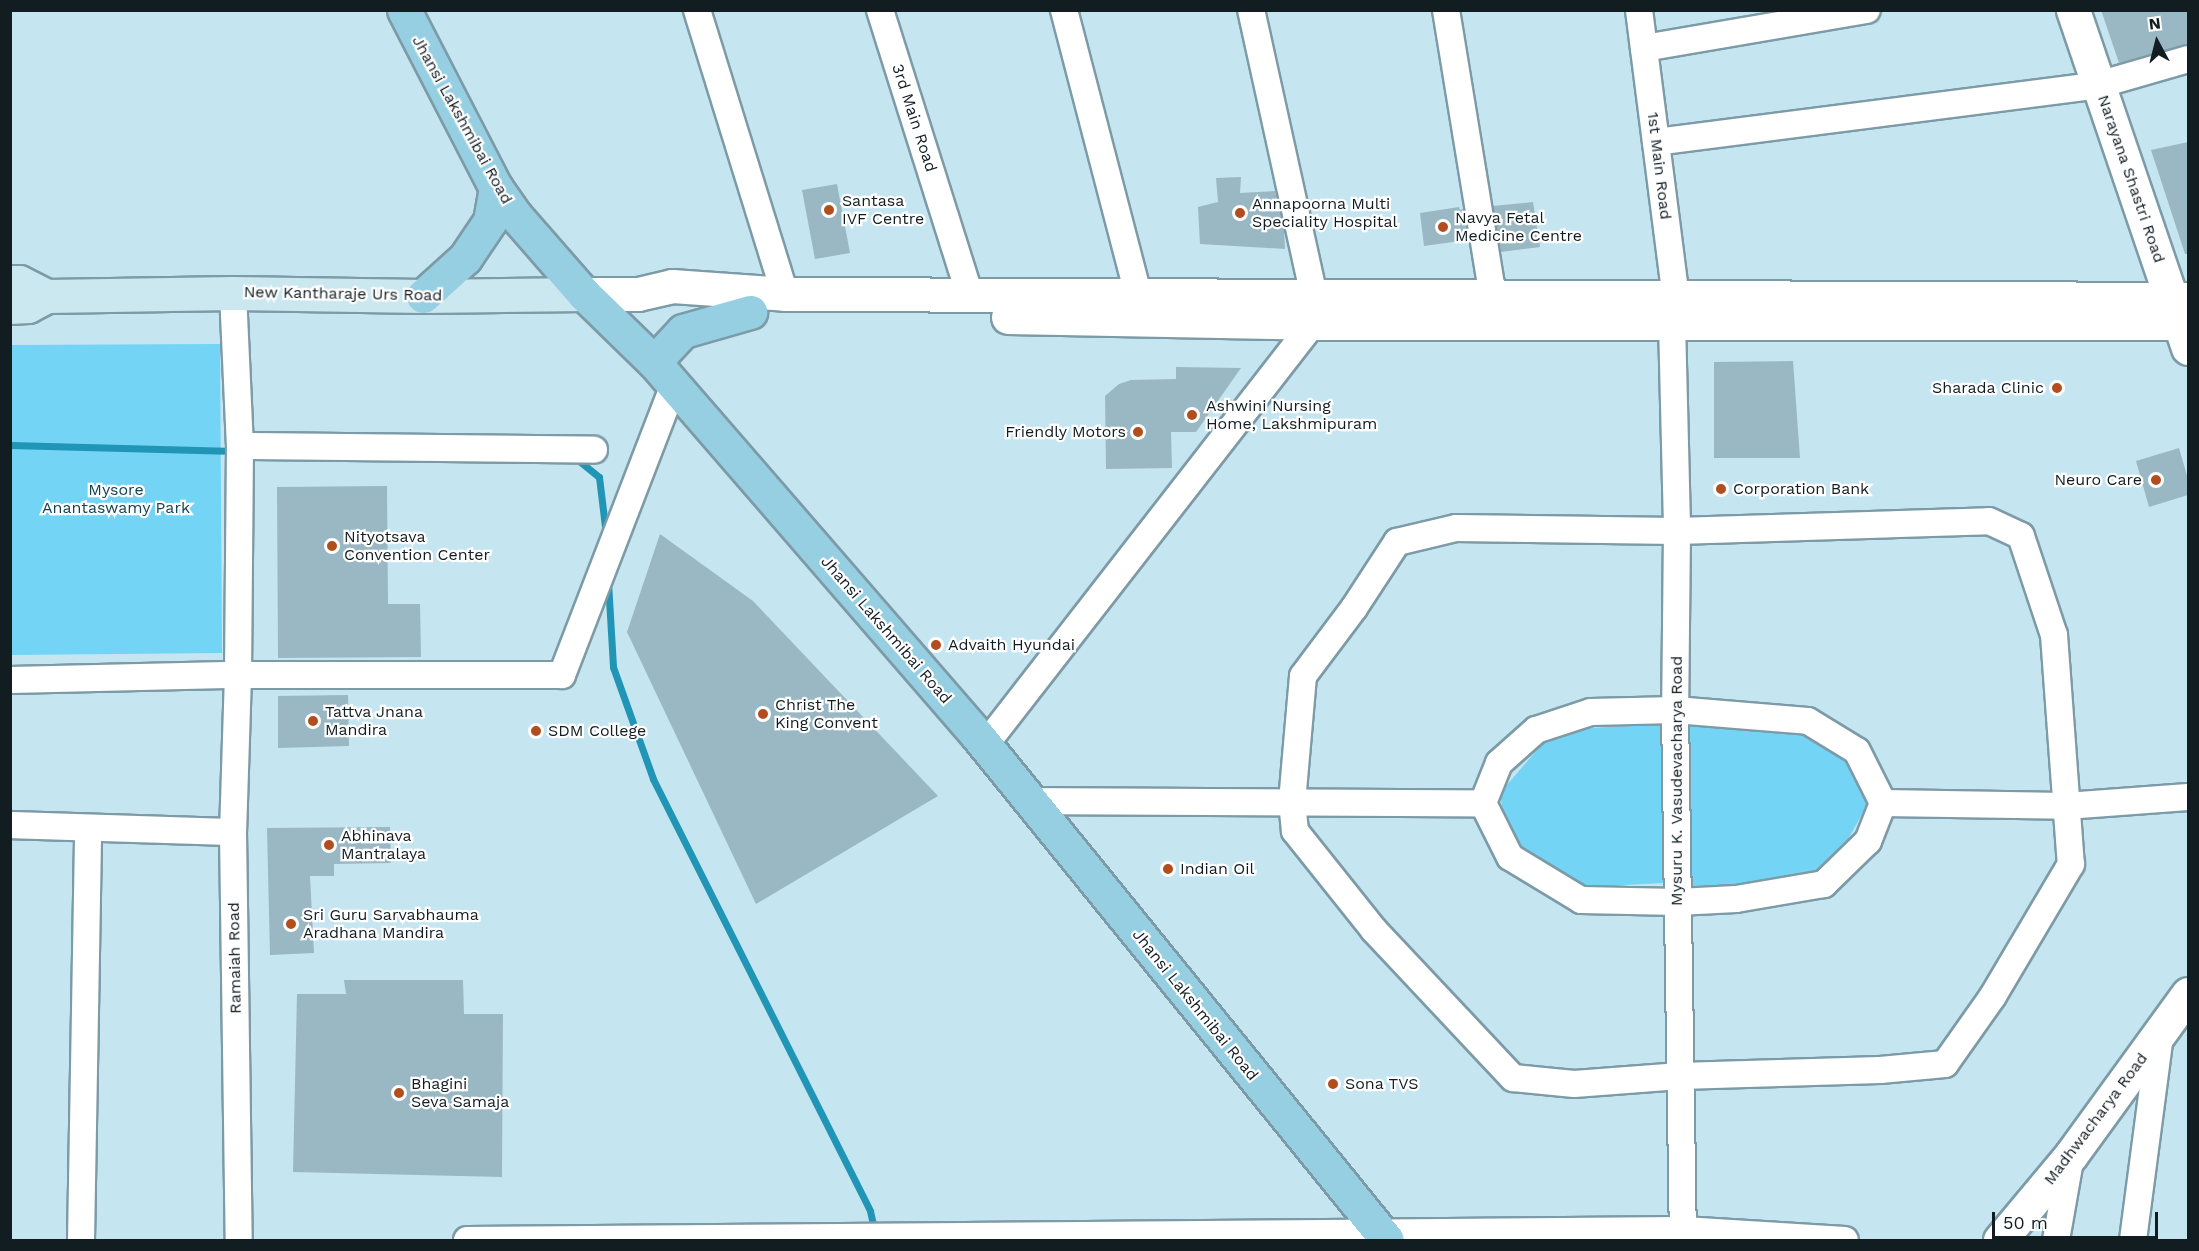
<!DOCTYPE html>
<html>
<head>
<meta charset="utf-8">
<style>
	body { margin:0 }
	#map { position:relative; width:2199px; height:1251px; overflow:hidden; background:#c5e5f1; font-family:"Work Sans",sans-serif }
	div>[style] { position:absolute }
	.green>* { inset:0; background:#73d4f6 }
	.stream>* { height:7px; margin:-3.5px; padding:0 3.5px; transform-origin:3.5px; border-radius:3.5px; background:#2095b6 }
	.building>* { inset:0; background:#99b8c3 }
	.roads { filter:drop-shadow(2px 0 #7d9ba6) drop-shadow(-2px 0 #7d9ba6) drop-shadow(0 2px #7d9ba6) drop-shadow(0 -2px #7d9ba6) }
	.minor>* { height:26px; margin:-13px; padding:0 13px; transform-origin:13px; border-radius:13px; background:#fff }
	.tertiary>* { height:33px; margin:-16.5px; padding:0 16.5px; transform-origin:16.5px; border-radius:16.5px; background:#fff }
	.secondary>* { height:33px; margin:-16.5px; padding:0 16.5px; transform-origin:16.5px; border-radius:16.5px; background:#cbe7f0 }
	.primary>* { height:33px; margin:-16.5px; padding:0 16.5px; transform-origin:16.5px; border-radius:16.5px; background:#97cfe2 }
	.dots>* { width:16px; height:16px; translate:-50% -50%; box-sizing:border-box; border:3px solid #fff; border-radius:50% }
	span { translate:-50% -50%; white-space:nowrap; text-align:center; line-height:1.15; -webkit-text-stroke:4.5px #fff; paint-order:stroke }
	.street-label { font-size:16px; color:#121d22 }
	.poi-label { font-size:16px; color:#121d22 }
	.left { translate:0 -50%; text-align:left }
	.right { translate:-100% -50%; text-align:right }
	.park-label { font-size:16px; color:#144352 }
	.frame { position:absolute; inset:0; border:12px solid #121d22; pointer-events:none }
	.north { position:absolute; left:2127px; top:12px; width:60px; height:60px; -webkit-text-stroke:4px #fff; paint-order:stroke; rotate:353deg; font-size:16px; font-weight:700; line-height:24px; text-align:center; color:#121d22 }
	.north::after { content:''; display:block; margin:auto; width:21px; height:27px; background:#121d22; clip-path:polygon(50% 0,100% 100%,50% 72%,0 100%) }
	.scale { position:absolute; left:1992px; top:1212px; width:166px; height:27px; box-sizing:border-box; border:3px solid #121d22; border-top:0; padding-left:8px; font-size:18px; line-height:21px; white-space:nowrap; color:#121d22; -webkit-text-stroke:4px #fff; paint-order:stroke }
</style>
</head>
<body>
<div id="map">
	<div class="green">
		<div style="clip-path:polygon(220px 344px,222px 653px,11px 655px,11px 345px)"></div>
		<div style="clip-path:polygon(1687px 723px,1802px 733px,1843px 756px,1869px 802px,1843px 848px,1807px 879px,1690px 889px)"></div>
		<div style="clip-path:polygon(1662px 724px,1664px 883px,1586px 887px,1549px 868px,1507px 842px,1500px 793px,1544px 742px,1572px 729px)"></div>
	</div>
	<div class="stream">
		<div style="left:10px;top:445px;width:225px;rotate:1.5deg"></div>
		<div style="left:573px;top:460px;width:5px"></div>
		<div style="left:578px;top:460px;width:27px;rotate:39deg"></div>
		<div style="left:599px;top:477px;width:58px;rotate:83.1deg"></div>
		<div style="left:608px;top:582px;width:85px;rotate:86.6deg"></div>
		<div style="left:613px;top:667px;width:119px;rotate:70.3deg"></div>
		<div style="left:653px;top:779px;width:483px;rotate:63.3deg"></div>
		<div style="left:870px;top:1211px;width:22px;rotate:77deg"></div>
	</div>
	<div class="building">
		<div style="clip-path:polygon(2101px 10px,2188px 10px,2188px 44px,2119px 63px)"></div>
		<div style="clip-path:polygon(2188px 142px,2188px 254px,2185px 254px,2151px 150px)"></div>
		<div style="clip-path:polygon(1241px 177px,1240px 193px,1275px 191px,1284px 229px,1285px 249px,1200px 244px,1198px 207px,1218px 202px,1216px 178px)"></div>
		<div style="clip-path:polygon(837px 184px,850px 253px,815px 259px,802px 190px)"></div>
		<div style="clip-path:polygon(1533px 202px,1540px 247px,1501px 252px,1493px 206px)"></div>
		<div style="clip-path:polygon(1459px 207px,1460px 210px,1463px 209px,1468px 240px,1424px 246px,1420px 213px)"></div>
		<div style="clip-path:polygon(1793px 361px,1800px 458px,1714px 458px,1714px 362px)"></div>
		<div style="clip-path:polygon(1176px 367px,1241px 368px,1196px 432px,1171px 432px,1172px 468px,1106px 469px,1105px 396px,1119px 384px,1131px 380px,1176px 379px)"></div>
		<div style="clip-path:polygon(2179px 448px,2188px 479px,2188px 495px,2149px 507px,2136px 461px)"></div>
		<div style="clip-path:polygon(387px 486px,388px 604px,420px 604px,421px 657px,278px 658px,277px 487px)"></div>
		<div style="clip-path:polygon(660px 534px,753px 601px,938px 796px,756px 904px,627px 632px)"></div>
		<div style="clip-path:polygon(348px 695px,349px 746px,278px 748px,278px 696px)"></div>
		<div style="clip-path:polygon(390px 827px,391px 863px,334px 864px,334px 876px,310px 876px,314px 953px,270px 955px,267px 828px)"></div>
		<div style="clip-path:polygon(344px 980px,463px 980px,464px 1014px,503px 1014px,502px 1177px,293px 1172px,297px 994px,346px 994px)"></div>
	</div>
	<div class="roads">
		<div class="minor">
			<div style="left:697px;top:10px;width:297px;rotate:72.8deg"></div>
			<div style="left:880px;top:10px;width:299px;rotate:72.5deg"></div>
			<div style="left:1064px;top:10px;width:294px;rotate:75.4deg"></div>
			<div style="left:1446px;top:10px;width:291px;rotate:80.7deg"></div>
			<div style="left:1639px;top:10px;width:290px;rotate:82.7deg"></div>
			<div style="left:1676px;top:298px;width:24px;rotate:99deg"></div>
			<div style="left:1672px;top:322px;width:209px;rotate:88.6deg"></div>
			<div style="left:1677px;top:531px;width:179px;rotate:90.6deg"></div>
			<div style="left:1675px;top:710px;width:530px;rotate:89.14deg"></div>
			<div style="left:1644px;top:48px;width:226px;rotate:-9.7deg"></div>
			<div style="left:1656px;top:142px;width:446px;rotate:-7.3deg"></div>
			<div style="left:2098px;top:85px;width:94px;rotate:-16.1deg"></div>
			<div style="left:233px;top:293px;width:153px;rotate:87.4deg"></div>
			<div style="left:240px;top:446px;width:229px;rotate:90.5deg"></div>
			<div style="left:238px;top:675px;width:157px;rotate:91.8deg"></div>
			<div style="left:233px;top:832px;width:408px;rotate:89.2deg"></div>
			<div style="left:240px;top:446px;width:354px;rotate:0.6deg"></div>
			<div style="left:1989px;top:521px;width:35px;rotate:25deg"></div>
			<div style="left:2021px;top:536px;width:104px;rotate:71.6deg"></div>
			<div style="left:2054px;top:635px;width:230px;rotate:85.8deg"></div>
			<div style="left:2071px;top:864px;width:153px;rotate:120.6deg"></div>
			<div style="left:1993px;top:996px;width:83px;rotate:125.2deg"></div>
			<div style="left:1945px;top:1064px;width:65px;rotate:174.7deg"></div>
			<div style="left:1880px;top:1070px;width:200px;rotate:178.3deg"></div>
			<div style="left:1680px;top:1076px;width:106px;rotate:175.7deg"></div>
			<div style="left:1574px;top:1084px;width:61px;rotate:-174.4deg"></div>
			<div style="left:1513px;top:1078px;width:203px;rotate:-133.2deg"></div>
			<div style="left:1374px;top:930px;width:127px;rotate:-128.6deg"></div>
			<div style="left:1295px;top:831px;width:29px;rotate:-96deg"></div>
			<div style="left:1292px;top:802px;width:126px;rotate:-85deg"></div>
			<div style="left:1303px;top:676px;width:85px;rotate:-53.1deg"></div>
			<div style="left:1354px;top:608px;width:79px;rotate:-56.9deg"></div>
			<div style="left:1397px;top:542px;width:61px;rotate:-13.3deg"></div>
			<div style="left:1456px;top:528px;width:221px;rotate:0.8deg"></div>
			<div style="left:1677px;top:531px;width:312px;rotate:-1.8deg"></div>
			<div style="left:10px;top:680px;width:228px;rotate:-1.3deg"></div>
			<div style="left:238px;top:675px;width:324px"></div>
			<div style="left:562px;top:675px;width:311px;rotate:-68.9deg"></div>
			<div style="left:1675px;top:710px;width:133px;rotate:4.7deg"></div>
			<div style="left:1808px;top:721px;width:57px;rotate:31.5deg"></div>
			<div style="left:1857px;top:751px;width:58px;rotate:63.4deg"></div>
			<div style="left:1883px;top:803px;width:41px;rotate:111.5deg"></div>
			<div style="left:1868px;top:841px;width:62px;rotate:135.7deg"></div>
			<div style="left:1824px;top:884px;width:89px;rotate:170.3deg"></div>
			<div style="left:1736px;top:899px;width:58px;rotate:177deg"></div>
			<div style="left:1678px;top:902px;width:97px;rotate:-178.8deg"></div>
			<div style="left:1581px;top:900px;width:83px;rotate:-148.8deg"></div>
			<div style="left:1510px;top:857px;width:60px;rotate:-116.6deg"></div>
			<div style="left:1483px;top:803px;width:43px;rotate:-68.2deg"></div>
			<div style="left:1499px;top:763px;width:50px;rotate:-41.7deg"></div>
			<div style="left:1536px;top:730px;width:58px;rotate:-18.1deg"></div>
			<div style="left:1591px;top:712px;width:84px;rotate:-1.4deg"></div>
			<div style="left:985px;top:745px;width:534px;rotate:-52.14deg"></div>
			<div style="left:1313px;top:323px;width:27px;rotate:-88deg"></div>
			<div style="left:1314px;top:296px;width:293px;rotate:-102.4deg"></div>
			<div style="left:1029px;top:801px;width:454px;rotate:0.3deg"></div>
			<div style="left:1883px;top:803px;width:183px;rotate:0.9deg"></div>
			<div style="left:2066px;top:806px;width:122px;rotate:-4.2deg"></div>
			<div style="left:10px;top:825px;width:223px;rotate:1.8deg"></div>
			<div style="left:81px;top:1240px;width:410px;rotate:-89deg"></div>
			<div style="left:467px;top:1240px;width:1216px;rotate:-0.47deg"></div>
			<div style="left:1683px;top:1230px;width:162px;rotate:3.5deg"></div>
			<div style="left:2056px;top:1240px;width:86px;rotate:-80deg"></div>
			<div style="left:2133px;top:1240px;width:208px;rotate:-82.5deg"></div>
		</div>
		<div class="tertiary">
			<div style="left:2073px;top:10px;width:357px;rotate:71.2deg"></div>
			<div style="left:584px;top:294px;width:54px"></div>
			<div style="left:638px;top:294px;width:35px;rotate:-13deg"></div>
			<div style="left:672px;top:286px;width:113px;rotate:4deg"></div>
			<div style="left:785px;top:294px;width:1403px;rotate:0.2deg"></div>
			<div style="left:1008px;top:317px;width:305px;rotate:1.1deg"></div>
			<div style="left:1313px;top:323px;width:875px"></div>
			<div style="left:2000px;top:1240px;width:111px;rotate:-50.1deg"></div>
			<div style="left:2071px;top:1155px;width:199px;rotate:-54deg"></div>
		</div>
		<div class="secondary">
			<div style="left:10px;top:282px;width:9px"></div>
			<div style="left:19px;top:282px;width:31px;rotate:27deg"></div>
			<div style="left:47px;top:296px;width:186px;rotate:-0.9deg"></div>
			<div style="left:233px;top:293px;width:190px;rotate:0.9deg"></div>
			<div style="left:423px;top:296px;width:161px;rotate:-0.7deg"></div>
			<div style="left:10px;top:307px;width:18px;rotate:-3deg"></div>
			<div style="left:28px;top:306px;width:21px;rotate:-28deg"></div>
		</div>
		<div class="primary">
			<div style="left:404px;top:10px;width:200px;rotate:62.7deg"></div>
			<div style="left:496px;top:188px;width:33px;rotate:55deg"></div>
			<div style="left:515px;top:215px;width:105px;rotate:48.9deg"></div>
			<div style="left:584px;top:294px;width:98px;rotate:44.2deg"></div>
			<div style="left:654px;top:362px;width:493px;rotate:49.1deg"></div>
			<div style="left:977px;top:735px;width:650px;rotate:50.93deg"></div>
			<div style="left:423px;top:296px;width:57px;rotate:-42.1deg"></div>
			<div style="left:465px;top:258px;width:45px;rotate:-56deg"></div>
			<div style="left:490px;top:221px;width:34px;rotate:-80deg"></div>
			<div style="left:654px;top:362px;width:42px;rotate:-46.9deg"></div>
			<div style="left:683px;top:331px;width:70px;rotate:-15.8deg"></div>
		</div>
	</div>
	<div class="dots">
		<div style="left:829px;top:210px;background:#b24d1e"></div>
		<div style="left:1240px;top:213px;background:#b24d1e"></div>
		<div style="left:1443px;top:227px;background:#b24d1e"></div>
		<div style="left:2057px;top:388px;background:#b24d1e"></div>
		<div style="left:1192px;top:415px;background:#b24d1e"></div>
		<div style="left:1138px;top:432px;background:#b24d1e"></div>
		<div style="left:2156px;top:480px;background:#b24d1e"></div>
		<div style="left:1721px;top:489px;background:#b24d1e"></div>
		<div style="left:332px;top:546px;background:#b24d1e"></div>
		<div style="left:936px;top:645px;background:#b24d1e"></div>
		<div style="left:763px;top:714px;background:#b24d1e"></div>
		<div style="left:313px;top:721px;background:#b24d1e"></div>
		<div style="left:536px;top:731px;background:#b24d1e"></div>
		<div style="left:329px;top:845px;background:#b24d1e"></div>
		<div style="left:1168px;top:869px;background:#b24d1e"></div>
		<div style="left:291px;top:924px;background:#b24d1e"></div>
		<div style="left:1333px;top:1084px;background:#b24d1e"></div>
		<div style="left:399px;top:1093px;background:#b24d1e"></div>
	</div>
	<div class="street-label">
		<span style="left:914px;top:118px;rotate:72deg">3rd Main Road</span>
		<span style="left:462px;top:120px;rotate:61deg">Jhansi Lakshmibai Road</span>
		<span style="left:1659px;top:166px;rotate:83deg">1st Main Road</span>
		<span style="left:2131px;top:179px;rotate:71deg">Narayana Shastri Road</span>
		<span style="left:343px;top:294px;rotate:1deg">New Kantharaje Urs Road</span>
		<span style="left:886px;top:630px;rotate:49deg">Jhansi Lakshmibai Road</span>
		<span style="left:1677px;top:781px;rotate:-90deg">Mysuru K. Vasudevacharya Road</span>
		<span style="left:235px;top:958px;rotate:-91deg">Ramaiah Road</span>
		<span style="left:1195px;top:1005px;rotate:51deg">Jhansi Lakshmibai Road</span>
		<span style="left:2096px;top:1119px;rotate:-53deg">Madhwacharya Road</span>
	</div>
	<div class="poi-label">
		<span class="left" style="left:842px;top:210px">Santasa<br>IVF Centre</span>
		<span class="left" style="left:1252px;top:213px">Annapoorna Multi<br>Speciality Hospital</span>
		<span class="left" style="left:1455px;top:227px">Navya Fetal<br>Medicine Centre</span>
		<span class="right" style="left:2044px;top:388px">Sharada Clinic</span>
		<span class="left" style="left:1206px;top:415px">Ashwini Nursing<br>Home, Lakshmipuram</span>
		<span class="right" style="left:1126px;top:432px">Friendly Motors</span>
		<span class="right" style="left:2142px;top:480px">Neuro Care</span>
		<span class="left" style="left:1733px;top:489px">Corporation Bank</span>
		<span class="left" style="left:344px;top:546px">Nityotsava<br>Convention Center</span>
		<span class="left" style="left:948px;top:645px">Advaith Hyundai</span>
		<span class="left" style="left:775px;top:714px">Christ The<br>King Convent</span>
		<span class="left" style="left:325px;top:721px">Tattva Jnana<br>Mandira</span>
		<span class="left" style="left:548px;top:731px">SDM College</span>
		<span class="left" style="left:341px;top:845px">Abhinava<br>Mantralaya</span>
		<span class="left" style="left:1180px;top:869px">Indian Oil</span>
		<span class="left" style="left:303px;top:924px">Sri Guru Sarvabhauma<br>Aradhana Mandira</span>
		<span class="left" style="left:411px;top:1093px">Bhagini<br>Seva Samaja</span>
		<span class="left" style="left:1345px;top:1084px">Sona TVS</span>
	</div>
	<div class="park-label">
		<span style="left:116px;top:499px">Mysore<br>Anantaswamy Park</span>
	</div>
	<div class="frame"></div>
	<div class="north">N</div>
	<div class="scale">50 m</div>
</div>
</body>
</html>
